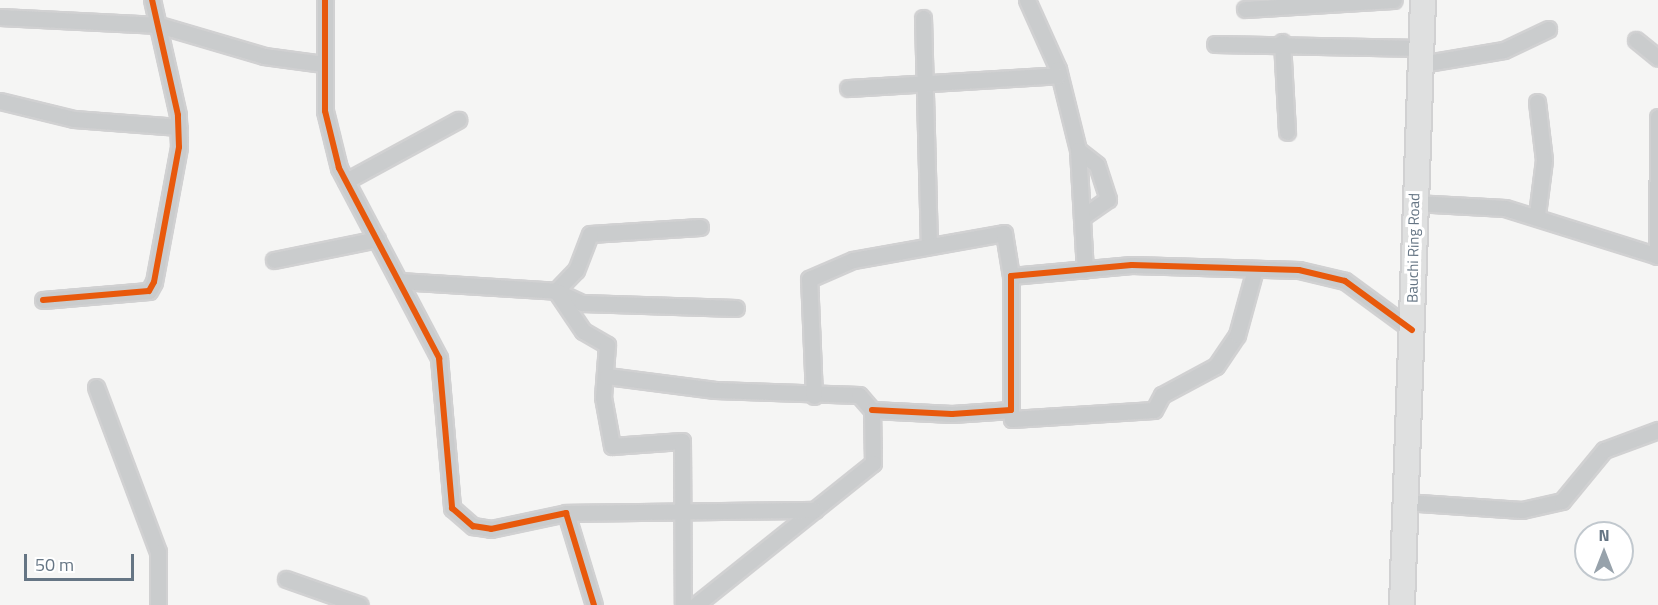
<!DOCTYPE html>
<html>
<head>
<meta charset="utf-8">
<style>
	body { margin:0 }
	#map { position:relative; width:1658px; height:605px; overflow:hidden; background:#f5f5f4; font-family:"Titillium Web",sans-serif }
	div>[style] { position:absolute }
	.roads { filter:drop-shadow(2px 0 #d1d1d2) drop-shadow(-2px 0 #d1d1d2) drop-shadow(0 2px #d1d1d2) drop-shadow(0 -2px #d1d1d2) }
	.street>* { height:15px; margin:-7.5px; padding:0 7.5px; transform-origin:7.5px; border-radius:7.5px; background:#cacccd }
	.primary>* { height:24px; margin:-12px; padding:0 12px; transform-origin:12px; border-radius:12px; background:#dfe0e0 }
	.cycleway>* { height:6px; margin:-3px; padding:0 3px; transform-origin:3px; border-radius:3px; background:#e8590c }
	span { translate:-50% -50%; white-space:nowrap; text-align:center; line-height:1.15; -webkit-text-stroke:6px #fff; paint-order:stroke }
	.street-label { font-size:15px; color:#657584 }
	.north { position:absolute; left:1574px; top:521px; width:60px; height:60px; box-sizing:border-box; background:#fff; border:2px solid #c1c8ce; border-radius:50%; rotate:0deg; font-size:16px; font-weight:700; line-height:24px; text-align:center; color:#657584 }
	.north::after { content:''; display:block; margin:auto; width:21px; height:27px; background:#97a2ab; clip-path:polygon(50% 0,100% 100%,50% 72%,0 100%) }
	.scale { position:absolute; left:24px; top:554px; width:110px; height:27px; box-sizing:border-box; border:3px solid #657584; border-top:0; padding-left:8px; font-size:18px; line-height:21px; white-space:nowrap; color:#657584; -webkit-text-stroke:4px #fff; paint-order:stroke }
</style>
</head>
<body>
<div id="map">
	<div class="roads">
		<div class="street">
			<div style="left:325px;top:0;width:111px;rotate:90deg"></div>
			<div style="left:325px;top:111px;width:59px;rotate:76.2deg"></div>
			<div style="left:339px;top:168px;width:215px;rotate:62.2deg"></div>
			<div style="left:439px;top:358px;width:151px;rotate:85deg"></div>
			<div style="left:452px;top:508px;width:28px;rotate:41deg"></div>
			<div style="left:473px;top:526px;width:18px;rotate:9deg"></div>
			<div style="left:491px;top:529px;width:77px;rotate:-12deg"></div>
			<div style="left:566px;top:513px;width:96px;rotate:73.1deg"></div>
			<div style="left:1027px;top:0;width:76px;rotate:65.8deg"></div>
			<div style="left:1058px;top:69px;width:83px;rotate:76.1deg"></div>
			<div style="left:1078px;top:150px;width:24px;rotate:38deg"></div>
			<div style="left:1097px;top:165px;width:36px;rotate:72deg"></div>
			<div style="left:1108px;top:199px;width:32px;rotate:145deg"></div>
			<div style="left:1245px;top:9px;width:149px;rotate:-3.5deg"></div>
			<div style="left:0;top:17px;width:159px;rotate:2.9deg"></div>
			<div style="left:159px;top:25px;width:109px;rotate:16.4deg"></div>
			<div style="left:264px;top:56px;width:60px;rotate:7.7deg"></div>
			<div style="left:923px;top:18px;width:228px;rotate:88.5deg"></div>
			<div style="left:1636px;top:40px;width:28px;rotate:39deg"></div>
			<div style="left:1282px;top:42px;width:90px;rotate:86.8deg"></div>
			<div style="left:1215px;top:44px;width:207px;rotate:1.1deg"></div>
			<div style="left:1421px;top:64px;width:84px;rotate:-9.6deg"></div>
			<div style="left:1504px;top:50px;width:49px;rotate:-25.5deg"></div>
			<div style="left:848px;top:88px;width:211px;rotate:-3.5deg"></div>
			<div style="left:0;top:101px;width:76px;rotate:13.7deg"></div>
			<div style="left:74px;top:119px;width:105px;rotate:4.4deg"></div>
			<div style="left:1537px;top:102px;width:58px;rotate:83.1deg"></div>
			<div style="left:1544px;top:160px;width:55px;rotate:97.3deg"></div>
			<div style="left:1078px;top:150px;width:120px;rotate:86.7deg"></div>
			<div style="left:346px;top:181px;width:128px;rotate:-28.6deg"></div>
			<div style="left:1414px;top:203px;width:91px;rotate:3.1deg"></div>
			<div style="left:1505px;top:208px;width:160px;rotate:17.4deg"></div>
			<div style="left:700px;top:227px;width:110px;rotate:176.4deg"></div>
			<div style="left:590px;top:234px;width:39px;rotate:111deg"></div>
			<div style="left:576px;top:270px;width:29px;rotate:134deg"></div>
			<div style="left:556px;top:291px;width:29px;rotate:25deg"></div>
			<div style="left:582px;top:303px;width:154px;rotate:1.9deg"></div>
			<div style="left:1657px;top:256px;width:139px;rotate:-89.6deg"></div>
			<div style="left:274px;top:260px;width:105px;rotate:-11.5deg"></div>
			<div style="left:399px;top:281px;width:157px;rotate:3.6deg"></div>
			<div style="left:556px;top:291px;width:48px;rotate:56deg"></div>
			<div style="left:583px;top:331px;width:28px;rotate:30deg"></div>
			<div style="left:607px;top:345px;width:52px;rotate:94.4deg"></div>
			<div style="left:603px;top:397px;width:50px;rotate:79.6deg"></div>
			<div style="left:612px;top:446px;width:70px;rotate:-4.1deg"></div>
			<div style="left:682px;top:441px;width:164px;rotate:89.7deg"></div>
			<div style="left:43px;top:300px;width:106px;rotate:-4.9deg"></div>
			<div style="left:149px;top:291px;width:10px;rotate:-61deg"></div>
			<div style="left:154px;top:282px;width:137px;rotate:-79.5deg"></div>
			<div style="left:179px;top:147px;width:32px;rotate:-92deg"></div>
			<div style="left:178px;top:115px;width:118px;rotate:-102.7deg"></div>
			<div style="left:607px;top:376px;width:109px;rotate:7.4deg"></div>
			<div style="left:715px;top:390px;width:144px;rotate:2deg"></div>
			<div style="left:859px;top:395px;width:20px;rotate:49deg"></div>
			<div style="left:872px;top:410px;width:53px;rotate:88.9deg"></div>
			<div style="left:873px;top:463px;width:227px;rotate:141.3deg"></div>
			<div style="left:96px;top:387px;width:176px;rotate:69.4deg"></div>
			<div style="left:158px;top:552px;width:53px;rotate:90deg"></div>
			<div style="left:814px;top:396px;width:117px;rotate:-92.4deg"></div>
			<div style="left:809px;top:279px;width:48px;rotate:-23.4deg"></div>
			<div style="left:853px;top:260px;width:153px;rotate:-10.1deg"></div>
			<div style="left:1004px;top:233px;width:44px;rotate:80.8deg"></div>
			<div style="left:872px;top:410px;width:80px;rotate:2.9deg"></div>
			<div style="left:952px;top:414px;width:59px;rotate:-3.9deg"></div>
			<div style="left:1011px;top:410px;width:134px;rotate:-90deg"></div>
			<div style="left:1011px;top:276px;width:121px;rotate:-5.2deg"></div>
			<div style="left:1132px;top:265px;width:167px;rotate:1.7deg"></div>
			<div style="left:1299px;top:270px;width:47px;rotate:13.4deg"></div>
			<div style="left:1345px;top:281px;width:83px;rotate:36.2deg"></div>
			<div style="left:1011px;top:410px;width:9px;rotate:84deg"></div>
			<div style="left:1012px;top:419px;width:142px;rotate:-3.6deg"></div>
			<div style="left:1154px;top:410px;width:17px;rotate:-62deg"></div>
			<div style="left:1162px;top:395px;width:61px;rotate:-28.2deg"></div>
			<div style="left:1216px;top:366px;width:37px;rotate:-56deg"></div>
			<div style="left:1237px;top:335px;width:68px;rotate:-74.7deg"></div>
			<div style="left:1404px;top:502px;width:118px;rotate:3.9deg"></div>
			<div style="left:1522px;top:510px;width:41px;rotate:-12.7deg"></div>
			<div style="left:1562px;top:501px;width:66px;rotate:-50.5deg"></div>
			<div style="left:1604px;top:450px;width:58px;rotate:-20.3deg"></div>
			<div style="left:566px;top:513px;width:249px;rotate:-0.7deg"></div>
			<div style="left:286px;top:579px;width:78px;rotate:19.4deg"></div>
		</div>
		<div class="primary">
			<div style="left:1402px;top:605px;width:605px;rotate:-88.01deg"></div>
		</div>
	</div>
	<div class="cycleway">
		<div style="left:325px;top:0;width:111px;rotate:90deg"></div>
		<div style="left:325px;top:111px;width:59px;rotate:76.2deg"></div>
		<div style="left:339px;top:168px;width:215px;rotate:62.2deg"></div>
		<div style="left:439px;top:358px;width:151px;rotate:85deg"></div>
		<div style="left:452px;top:508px;width:28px;rotate:41deg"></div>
		<div style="left:473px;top:526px;width:18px;rotate:9deg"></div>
		<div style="left:491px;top:529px;width:77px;rotate:-12deg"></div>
		<div style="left:566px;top:513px;width:96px;rotate:73.1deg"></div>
		<div style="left:43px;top:300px;width:106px;rotate:-4.9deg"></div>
		<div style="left:149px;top:291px;width:10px;rotate:-61deg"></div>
		<div style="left:154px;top:282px;width:137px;rotate:-79.5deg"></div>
		<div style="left:179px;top:147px;width:32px;rotate:-92deg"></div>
		<div style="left:178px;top:115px;width:118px;rotate:-102.7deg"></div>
		<div style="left:872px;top:410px;width:80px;rotate:2.9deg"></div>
		<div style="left:952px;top:414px;width:59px;rotate:-3.9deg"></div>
		<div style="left:1011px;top:410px;width:134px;rotate:-90deg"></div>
		<div style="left:1011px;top:276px;width:121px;rotate:-5.2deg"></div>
		<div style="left:1132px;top:265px;width:167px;rotate:1.7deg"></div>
		<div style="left:1299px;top:270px;width:47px;rotate:13.4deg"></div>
		<div style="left:1345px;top:281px;width:83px;rotate:36.2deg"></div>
	</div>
	<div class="street-label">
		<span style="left:1413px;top:248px;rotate:-89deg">Bauchi Ring Road</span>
	</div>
	<div class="north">N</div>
	<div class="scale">50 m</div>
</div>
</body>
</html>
